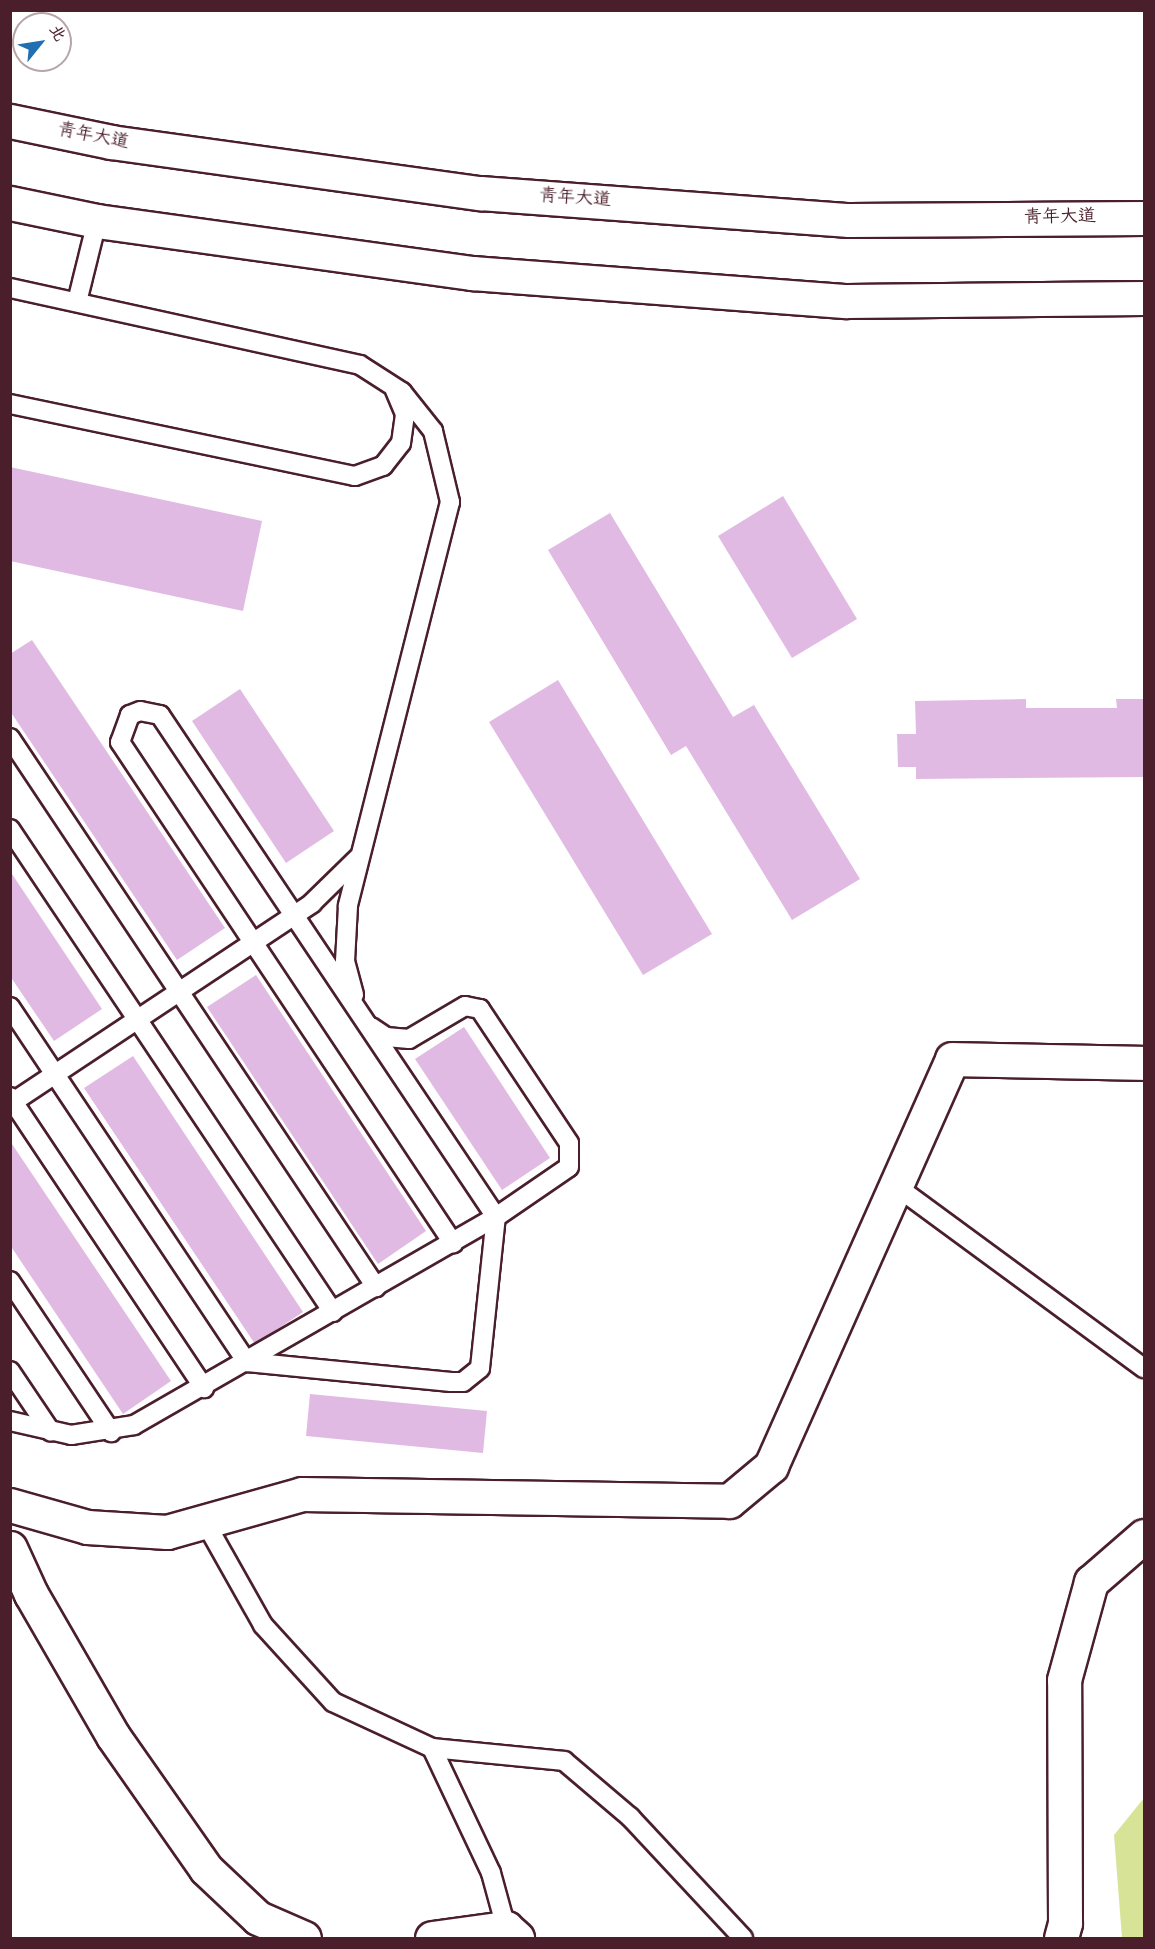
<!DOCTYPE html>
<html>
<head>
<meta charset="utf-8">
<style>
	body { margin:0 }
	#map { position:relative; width:1155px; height:1949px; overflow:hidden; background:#fff; font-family:Dekko,"LXGW WenKai TC",sans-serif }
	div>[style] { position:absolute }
	.green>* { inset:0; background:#d7e497 }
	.building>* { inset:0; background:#e0bae3 }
	.roads { filter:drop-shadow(2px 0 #4a1f2b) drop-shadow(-2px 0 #4a1f2b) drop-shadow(0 2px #4a1f2b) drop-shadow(0 -2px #4a1f2b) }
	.lane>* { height:18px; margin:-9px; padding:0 9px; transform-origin:9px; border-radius:9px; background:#fff }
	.street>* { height:33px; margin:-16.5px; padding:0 16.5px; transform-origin:16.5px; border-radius:16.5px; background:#fff }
	.highway>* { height:33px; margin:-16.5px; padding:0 16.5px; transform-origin:16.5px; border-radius:16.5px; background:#fff }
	span { translate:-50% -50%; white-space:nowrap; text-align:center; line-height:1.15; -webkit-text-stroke:6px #fff; paint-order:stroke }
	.street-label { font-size:18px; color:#4a1f2b }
	.frame { position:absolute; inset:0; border:12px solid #4a1f2b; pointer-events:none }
	.north { position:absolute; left:12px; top:12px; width:60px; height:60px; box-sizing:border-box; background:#fff; border:2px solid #b7a5aa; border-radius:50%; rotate:60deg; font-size:16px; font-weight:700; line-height:24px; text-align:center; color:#4a1f2b }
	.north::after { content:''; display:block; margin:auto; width:21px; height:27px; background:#1f6fb2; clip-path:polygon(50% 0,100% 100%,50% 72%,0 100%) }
</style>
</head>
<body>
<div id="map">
	<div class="green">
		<div style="clip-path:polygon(1144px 1798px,1144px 1938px,1122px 1938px,1114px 1835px)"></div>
	</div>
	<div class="building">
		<div style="clip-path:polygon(10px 467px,262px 521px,243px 611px,10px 561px)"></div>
		<div style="clip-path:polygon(783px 496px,857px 619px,792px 658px,718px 536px)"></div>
		<div style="clip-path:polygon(610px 513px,733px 717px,754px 705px,860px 879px,792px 920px,686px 746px,671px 755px,548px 550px)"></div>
		<div style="clip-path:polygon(32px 640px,225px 928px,177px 960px,10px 711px,10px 654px)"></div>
		<div style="clip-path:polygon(558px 680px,712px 934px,643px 975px,489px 722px)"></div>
		<div style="clip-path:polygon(240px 689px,334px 831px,286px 863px,192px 721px)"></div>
		<div style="clip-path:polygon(1026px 699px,1026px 708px,1117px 708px,1116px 699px,1144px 699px,1144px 777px,916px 779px,916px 767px,898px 767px,897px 734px,916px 734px,915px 701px)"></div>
		<div style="clip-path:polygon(10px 871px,102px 1009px,54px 1041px,10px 976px)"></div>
		<div style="clip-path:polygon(256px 975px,426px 1231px,378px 1264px,207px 1007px)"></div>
		<div style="clip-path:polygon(464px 1027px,550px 1158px,502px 1190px,415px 1059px)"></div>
		<div style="clip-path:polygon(133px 1056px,303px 1312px,255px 1344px,84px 1088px)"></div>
		<div style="clip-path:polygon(10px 1141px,171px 1381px,123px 1414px,10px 1245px)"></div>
		<div style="clip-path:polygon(310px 1394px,487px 1411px,483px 1453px,306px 1436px)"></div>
	</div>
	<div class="roads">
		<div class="lane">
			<div style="left:10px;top:288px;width:358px;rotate:12.4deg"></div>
			<div style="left:360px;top:365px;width:50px;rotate:32.7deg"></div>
			<div style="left:402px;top:392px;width:50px;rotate:51.5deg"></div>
			<div style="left:433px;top:431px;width:73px;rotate:76.5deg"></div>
			<div style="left:450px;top:502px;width:417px;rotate:104.2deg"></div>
			<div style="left:348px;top:906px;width:55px;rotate:93.1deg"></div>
			<div style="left:345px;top:961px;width:35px;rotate:75deg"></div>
			<div style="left:77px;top:302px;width:83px;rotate:-76.1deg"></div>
			<div style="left:10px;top:404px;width:352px;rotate:11.8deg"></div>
			<div style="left:355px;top:476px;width:30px;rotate:-20deg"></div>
			<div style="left:383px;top:466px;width:29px;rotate:-52deg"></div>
			<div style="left:401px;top:443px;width:29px;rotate:-82deg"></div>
			<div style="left:405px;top:414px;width:26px;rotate:-113deg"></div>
			<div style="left:10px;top:738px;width:660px;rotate:56.31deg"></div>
			<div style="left:10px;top:829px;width:581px;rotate:56.23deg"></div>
			<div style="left:10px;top:1007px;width:427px;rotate:56.3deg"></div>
			<div style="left:247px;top:1362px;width:205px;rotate:5.6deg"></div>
			<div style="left:451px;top:1382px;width:12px"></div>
			<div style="left:463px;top:1382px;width:22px;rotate:-39deg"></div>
			<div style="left:480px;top:1368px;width:152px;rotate:-84deg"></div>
			<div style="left:496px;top:1217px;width:604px;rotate:-123.8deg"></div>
			<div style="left:160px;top:715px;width:20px;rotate:-169deg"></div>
			<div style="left:140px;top:711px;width:11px;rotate:158deg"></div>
			<div style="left:130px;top:715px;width:29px;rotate:110deg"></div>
			<div style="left:120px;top:742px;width:602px;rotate:56.39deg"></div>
			<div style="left:10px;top:1097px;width:350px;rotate:56.3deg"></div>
			<div style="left:10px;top:1104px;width:363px;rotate:-33.6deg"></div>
			<div style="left:312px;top:903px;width:64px;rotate:-44.4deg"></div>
			<div style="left:896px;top:1186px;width:308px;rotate:36.3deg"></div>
			<div style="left:10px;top:1281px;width:182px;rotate:56.2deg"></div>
			<div style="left:10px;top:1371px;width:73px;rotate:56.1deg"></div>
			<div style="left:10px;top:1421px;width:63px;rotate:12.9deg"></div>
			<div style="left:71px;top:1435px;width:64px;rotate:-9deg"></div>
			<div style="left:134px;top:1425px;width:418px;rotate:-29.9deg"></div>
			<div style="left:496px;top:1217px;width:88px;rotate:-34.4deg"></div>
			<div style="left:569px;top:1167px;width:24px;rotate:-90deg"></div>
			<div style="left:569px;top:1143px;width:161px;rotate:-123.6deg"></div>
			<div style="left:480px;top:1009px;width:15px;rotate:-169deg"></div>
			<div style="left:465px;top:1006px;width:65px;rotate:149.5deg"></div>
			<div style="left:409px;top:1039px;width:23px;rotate:-175deg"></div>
			<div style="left:386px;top:1037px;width:18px;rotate:-146deg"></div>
			<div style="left:205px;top:1522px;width:118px;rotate:60.6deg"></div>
			<div style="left:263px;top:1625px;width:104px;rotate:47.7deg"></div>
			<div style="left:333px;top:1702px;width:109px;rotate:24.9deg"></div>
			<div style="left:432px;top:1748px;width:133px;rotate:5.6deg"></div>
			<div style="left:564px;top:1761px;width:87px;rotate:40.3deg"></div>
			<div style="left:630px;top:1817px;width:166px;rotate:47deg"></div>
			<div style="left:432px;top:1748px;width:138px;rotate:64.7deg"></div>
			<div style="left:491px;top:1873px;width:57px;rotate:74.7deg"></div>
		</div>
		<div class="street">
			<div style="left:10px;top:1505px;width:80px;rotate:15.9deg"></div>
			<div style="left:87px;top:1527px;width:80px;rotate:3.6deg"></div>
			<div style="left:167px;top:1532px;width:140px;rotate:-15.7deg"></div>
			<div style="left:302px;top:1494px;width:427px;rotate:0.9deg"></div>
			<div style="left:729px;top:1501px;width:55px;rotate:-39.8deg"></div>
			<div style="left:771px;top:1466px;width:445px;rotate:-66deg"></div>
			<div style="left:952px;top:1059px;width:192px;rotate:1.2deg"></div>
			<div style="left:10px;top:1548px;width:51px;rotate:65.5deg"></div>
			<div style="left:31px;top:1594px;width:164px;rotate:60deg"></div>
			<div style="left:113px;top:1736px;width:162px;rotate:55deg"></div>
			<div style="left:206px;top:1869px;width:71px;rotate:43.3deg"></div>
			<div style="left:258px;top:1918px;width:50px;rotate:23.5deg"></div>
			<div style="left:432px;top:1938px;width:75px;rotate:-7.7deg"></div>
			<div style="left:506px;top:1928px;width:15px;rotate:42deg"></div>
			<div style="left:1061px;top:1938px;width:16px;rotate:-75deg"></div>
			<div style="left:1065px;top:1923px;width:243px;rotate:-90.2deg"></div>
			<div style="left:1064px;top:1680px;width:102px;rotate:-74.6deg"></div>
			<div style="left:1091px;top:1582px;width:70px;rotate:-41deg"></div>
		</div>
		<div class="highway">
			<div style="left:10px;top:121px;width:103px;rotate:11.7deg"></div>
			<div style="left:111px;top:142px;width:373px;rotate:7.9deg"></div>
			<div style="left:480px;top:193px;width:370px;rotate:4.2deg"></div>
			<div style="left:849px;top:220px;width:295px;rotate:-0.4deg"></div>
			<div style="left:10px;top:203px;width:89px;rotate:11.7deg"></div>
			<div style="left:97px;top:221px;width:379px;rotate:7.9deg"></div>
			<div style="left:472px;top:273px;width:376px;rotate:4.3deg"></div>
			<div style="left:847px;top:301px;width:297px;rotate:-0.6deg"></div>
		</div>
	</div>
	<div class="street-label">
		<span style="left:93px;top:138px;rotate:11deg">青年大道</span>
		<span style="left:575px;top:200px;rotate:4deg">青年大道</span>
		<span style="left:1060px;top:219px;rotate:-1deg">青年大道</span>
	</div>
	<div class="frame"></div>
	<div class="north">北</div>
</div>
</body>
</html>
